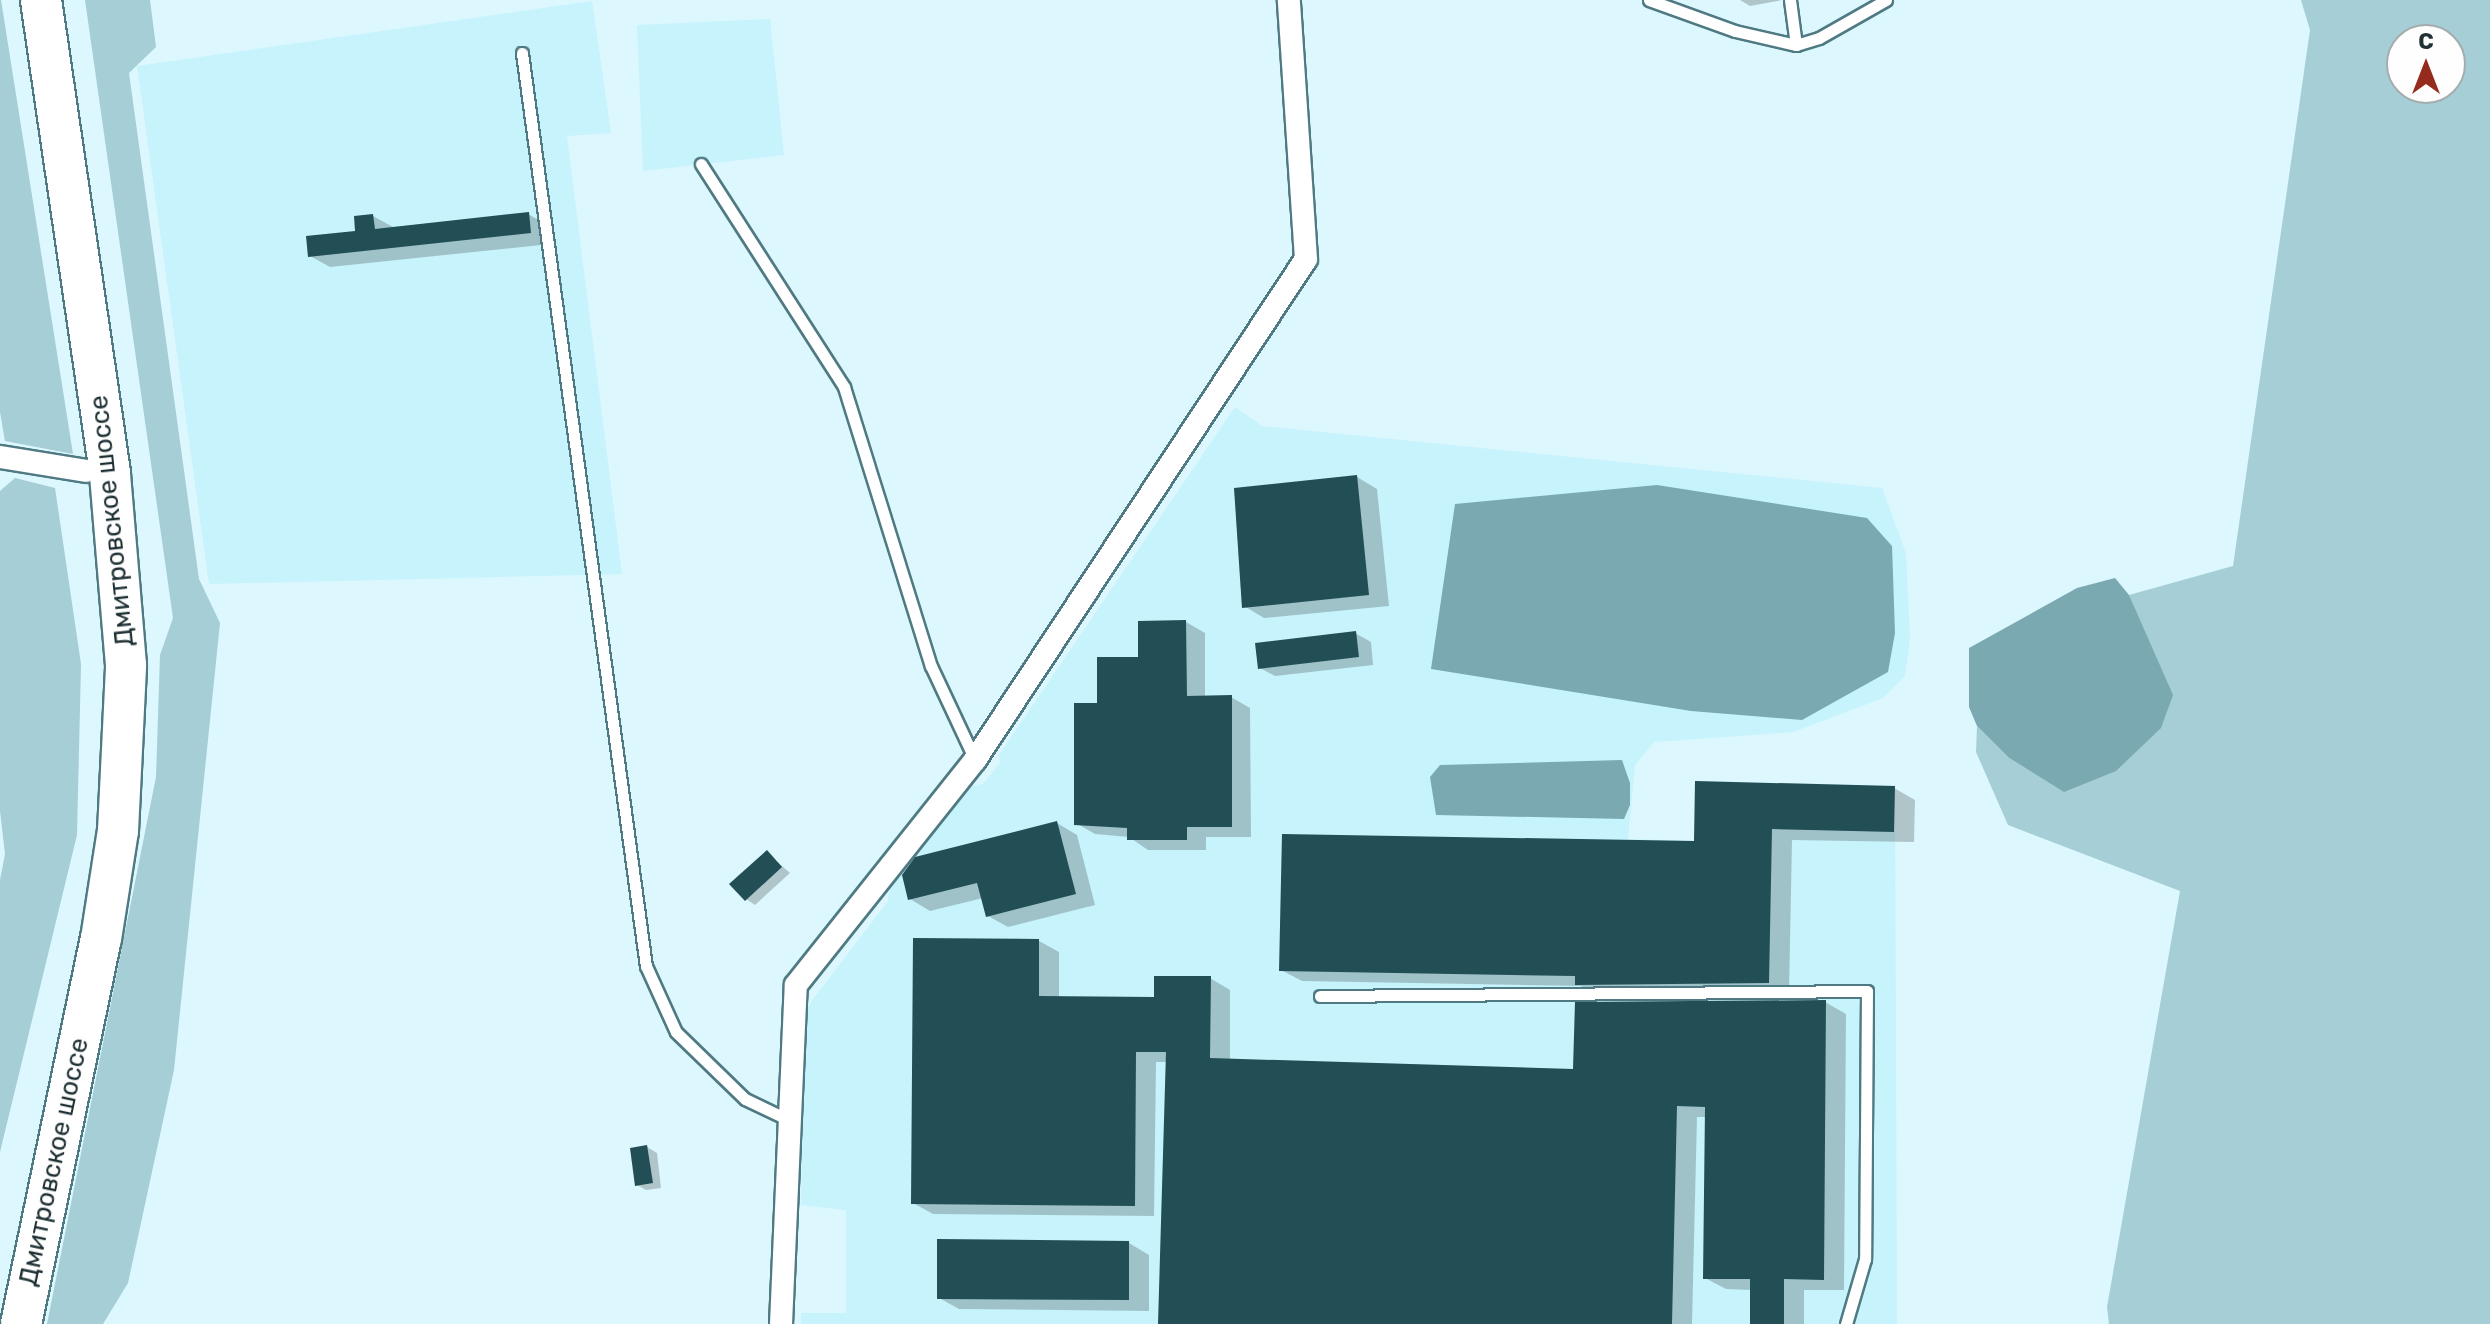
<!DOCTYPE html>
<html>
<head>
<meta charset="utf-8">
<style>
	body { margin:0 }
	#map { position:relative; width:2490px; height:1324px; overflow:hidden; background:#dcf7fd; font-family:Rubik,sans-serif }
	div>[style] { position:absolute }
	.built>* { inset:0; background:#c7f3fc }
	.green>* { inset:0; background:#a5ced6 }
	.water>* { inset:0; background:#7aa9b2 }
	.shadow>* { inset:0; background:#0003 }
	.building>* { inset:0; background:#224e55 }
	.roads { filter:drop-shadow(2px 0 #4f7a83) drop-shadow(-2px 0 #4f7a83) drop-shadow(0 2px #4f7a83) drop-shadow(0 -2px #4f7a83) }
	.lane>* { height:11px; margin:-5.5px; padding:0 5.5px; transform-origin:5.5px; border-radius:5.5px; background:#fff }
	.street>* { height:22px; margin:-11px; padding:0 11px; transform-origin:11px; border-radius:11px; background:#fff }
	.highway>* { height:40px; margin:-20px; padding:0 20px; transform-origin:20px; border-radius:20px; background:#fff }
	span { translate:-50% -50%; white-space:nowrap; text-align:center; line-height:1.15; -webkit-text-stroke:8px #fefefe; paint-order:stroke }
	.street-label { font-size:26px; color:#1f3135 }
	.north { position:absolute; left:2386px; top:24px; width:80px; height:80px; box-sizing:border-box; background:#fefefe; border:2px solid #a5acae; border-radius:50%; rotate:0deg; font-size:22px; font-weight:700; line-height:32px; text-align:center; color:#1f3135 }
	.north::after { content:''; display:block; margin:auto; width:28px; height:36px; background:#952b1d; clip-path:polygon(50% 0,100% 100%,50% 72%,0 100%) }
</style>
</head>
<body>
<div id="map">
	<div class="built">
		<div style="clip-path:polygon(592px 1px,611px 133px,567px 136px,622px 574px,209px 584px,137px 66px)"></div>
		<div style="clip-path:polygon(770px 19px,784px 155px,643px 171px,637px 25px)"></div>
		<div style="clip-path:polygon(1235px 407px,1262px 426px,1882px 488px,1906px 553px,1910px 638px,1905px 676px,1883px 698px,1793px 732px,1654px 742px,1635px 765px,1628px 839px,1695px 841px,1695px 781px,1895px 786px,1897px 1324px,801px 1324px,801px 1313px,846px 1313px,846px 1210px,801px 1205px,805px 1010px,888px 901px,891px 881px,969px 787px,983px 784px,1000px 763px,999px 755px)"></div>
	</div>
	<div class="green">
		<div style="clip-path:polygon(0 0,1px 0,73px 454px,5px 441px,0 412px)"></div>
		<div style="clip-path:polygon(85px 0,150px 0,156px 47px,129px 73px,199px 579px,220px 623px,174px 1070px,128px 1283px,103px 1324px,47px 1324px,156px 777px,160px 655px,173px 618px)"></div>
		<div style="clip-path:polygon(evenodd,2301px 0,2490px 0,2490px 1324px,2109px 1324px,2107px 1307px,2180px 891px,2008px 825px,1976px 752px,1977px 726px,2008px 757px,2145px 637px,2129px 595px,2233px 566px,2310px 30px,2301px 0,2402px 40px,2450px 40px,2450px 88px,2402px 88px,2402px 40px)"></div>
		<div style="clip-path:polygon(15px 478px,55px 488px,81px 664px,77px 835px,0 1152px,0 880px,5px 854px,0 811px,0 491px)"></div>
	</div>
	<div class="water">
		<div style="clip-path:polygon(1657px 485px,1867px 518px,1892px 546px,1895px 633px,1888px 672px,1802px 720px,1691px 711px,1431px 669px,1455px 504px)"></div>
		<div style="clip-path:polygon(2115px 578px,2129px 595px,2173px 695px,2161px 728px,2116px 771px,2064px 792px,2008px 757px,1977px 726px,1969px 707px,1969px 648px,2077px 588px)"></div>
		<div style="clip-path:polygon(1622px 760px,1630px 783px,1630px 805px,1624px 819px,1436px 815px,1430px 777px,1440px 765px)"></div>
	</div>
	<div class="shadow">
		<div style="clip-path:polygon(1740px 0,1782px 0,1750px 6px)"></div>
		<div style="clip-path:polygon(528px 214px,549px 226px,550px 244px,330px 267px,310px 256px,358px 232px,373px 216px,393px 227px)"></div>
		<div style="clip-path:polygon(1357px 477px,1377px 489px,1389px 606px,1264px 618px,1244px 606px)"></div>
		<div style="clip-path:polygon(1186px 622px,1205px 633px,1205px 698px,1231px 697px,1250px 708px,1251px 837px,1206px 837px,1206px 850px,1148px 850px,1129px 837px,1095px 834px,1076px 823px,1099px 705px,1140px 659px)"></div>
		<div style="clip-path:polygon(1355px 633px,1371px 642px,1373px 665px,1275px 676px,1260px 668px)"></div>
		<div style="clip-path:polygon(1894px 788px,1915px 800px,1914px 842px,1792px 840px,1789px 994px,1598px 996px,1581px 986px,1302px 981px,1281px 970px)"></div>
		<div style="clip-path:polygon(1057px 823px,1077px 835px,1095px 905px,1008px 927px,988px 916px,983px 898px,930px 911px,910px 899px)"></div>
		<div style="clip-path:polygon(767px 853px,790px 873px,755px 905px,746px 899px)"></div>
		<div style="clip-path:polygon(1039px 941px,1059px 952px,1059px 998px,1156px 999px,1210px 978px,1230px 990px,1230px 1060px,1575px 1071px,1825px 1002px,1846px 1014px,1844px 1290px,1804px 1290px,1804px 1324px,1752px 1324px,1752px 1290px,1726px 1289px,1705px 1278px,1707px 1117px,1697px 1117px,1692px 1324px,1160px 1324px,1168px 1062px,1156px 1062px,1154px 1216px,933px 1214px,913px 1203px)"></div>
		<div style="clip-path:polygon(647px 1147px,657px 1153px,661px 1188px,646px 1190px,637px 1185px)"></div>
		<div style="clip-path:polygon(1129px 1243px,1149px 1255px,1149px 1311px,959px 1309px,939px 1298px)"></div>
	</div>
	<div class="building">
		<div style="clip-path:polygon(529px 212px,531px 233px,308px 257px,306px 236px,355px 231px,354px 216px,373px 214px,375px 229px)"></div>
		<div style="clip-path:polygon(1357px 475px,1369px 595px,1242px 608px,1234px 488px)"></div>
		<div style="clip-path:polygon(1186px 620px,1187px 696px,1232px 695px,1232px 827px,1187px 827px,1187px 840px,1127px 840px,1127px 828px,1074px 825px,1074px 703px,1097px 703px,1097px 657px,1138px 657px,1138px 621px)"></div>
		<div style="clip-path:polygon(1356px 631px,1359px 657px,1258px 669px,1255px 643px)"></div>
		<div style="clip-path:polygon(1695px 781px,1895px 786px,1894px 832px,1772px 829px,1769px 983px,1575px 985px,1575px 976px,1279px 971px,1282px 834px,1694px 841px)"></div>
		<div style="clip-path:polygon(1057px 821px,1076px 894px,986px 917px,977px 883px,908px 900px,902px 875px,915px 857px)"></div>
		<div style="clip-path:polygon(767px 850px,782px 867px,745px 901px,729px 884px)"></div>
		<div style="clip-path:polygon(913px 938px,1039px 939px,1039px 996px,1154px 997px,1154px 976px,1211px 976px,1210px 1058px,1573px 1069px,1575px 1002px,1826px 1000px,1824px 1280px,1784px 1279px,1784px 1324px,1750px 1324px,1750px 1279px,1703px 1279px,1705px 1107px,1677px 1106px,1672px 1324px,1158px 1324px,1166px 1052px,1136px 1052px,1135px 1206px,911px 1204px)"></div>
		<div style="clip-path:polygon(647px 1145px,653px 1183px,635px 1186px,630px 1148px)"></div>
		<div style="clip-path:polygon(937px 1239px,1129px 1241px,1129px 1300px,937px 1299px)"></div>
	</div>
	<div class="roads">
		<div class="lane">
			<div style="left:1649px;top:0;width:91px;rotate:19.8deg"></div>
			<div style="left:1735px;top:31px;width:63px;rotate:12.9deg"></div>
			<div style="left:1796px;top:45px;width:24px;rotate:-17deg"></div>
			<div style="left:1819px;top:38px;width:77px;rotate:-29.6deg"></div>
			<div style="left:1790px;top:0;width:45px;rotate:82.4deg"></div>
			<div style="left:522px;top:53px;width:921px;rotate:82.27deg"></div>
			<div style="left:646px;top:966px;width:72px;rotate:65.6deg"></div>
			<div style="left:676px;top:1032px;width:96px;rotate:44.2deg"></div>
			<div style="left:745px;top:1099px;width:49px;rotate:25.5deg"></div>
			<div style="left:701px;top:164px;width:265px;rotate:57.3deg"></div>
			<div style="left:844px;top:387px;width:292px;rotate:72.7deg"></div>
			<div style="left:931px;top:666px;width:104px;rotate:64.9deg"></div>
			<div style="left:1320px;top:996px;width:547px;rotate:-0.52deg"></div>
			<div style="left:1867px;top:991px;width:268px;rotate:90.4deg"></div>
			<div style="left:1865px;top:1259px;width:68px;rotate:106.3deg"></div>
		</div>
		<div class="street">
			<div style="left:0;top:457px;width:87px;rotate:9.2deg"></div>
			<div style="left:781px;top:1324px;width:339px;rotate:-87.5deg"></div>
			<div style="left:796px;top:985px;width:288px;rotate:-51.5deg"></div>
			<div style="left:975px;top:760px;width:600px;rotate:-56.55deg"></div>
			<div style="left:1306px;top:259px;width:260px;rotate:-93.8deg"></div>
		</div>
		<div class="highway">
			<div style="left:21px;top:1324px;width:393px;rotate:-78.3deg"></div>
			<div style="left:101px;top:939px;width:109px;rotate:-81.1deg"></div>
			<div style="left:118px;top:831px;width:166px;rotate:-87.2deg"></div>
			<div style="left:126px;top:665px;width:193px;rotate:-94.8deg"></div>
			<div style="left:110px;top:473px;width:478px;rotate:-98.3deg"></div>
		</div>
	</div>
	<div class="street-label">
		<span style="left:112px;top:521px;rotate:-96deg">Дмитровское шоссе</span>
		<span style="left:54px;top:1162px;rotate:-78deg">Дмитровское шоссе</span>
	</div>
	<div class="north">С</div>
</div>
</body>
</html>
